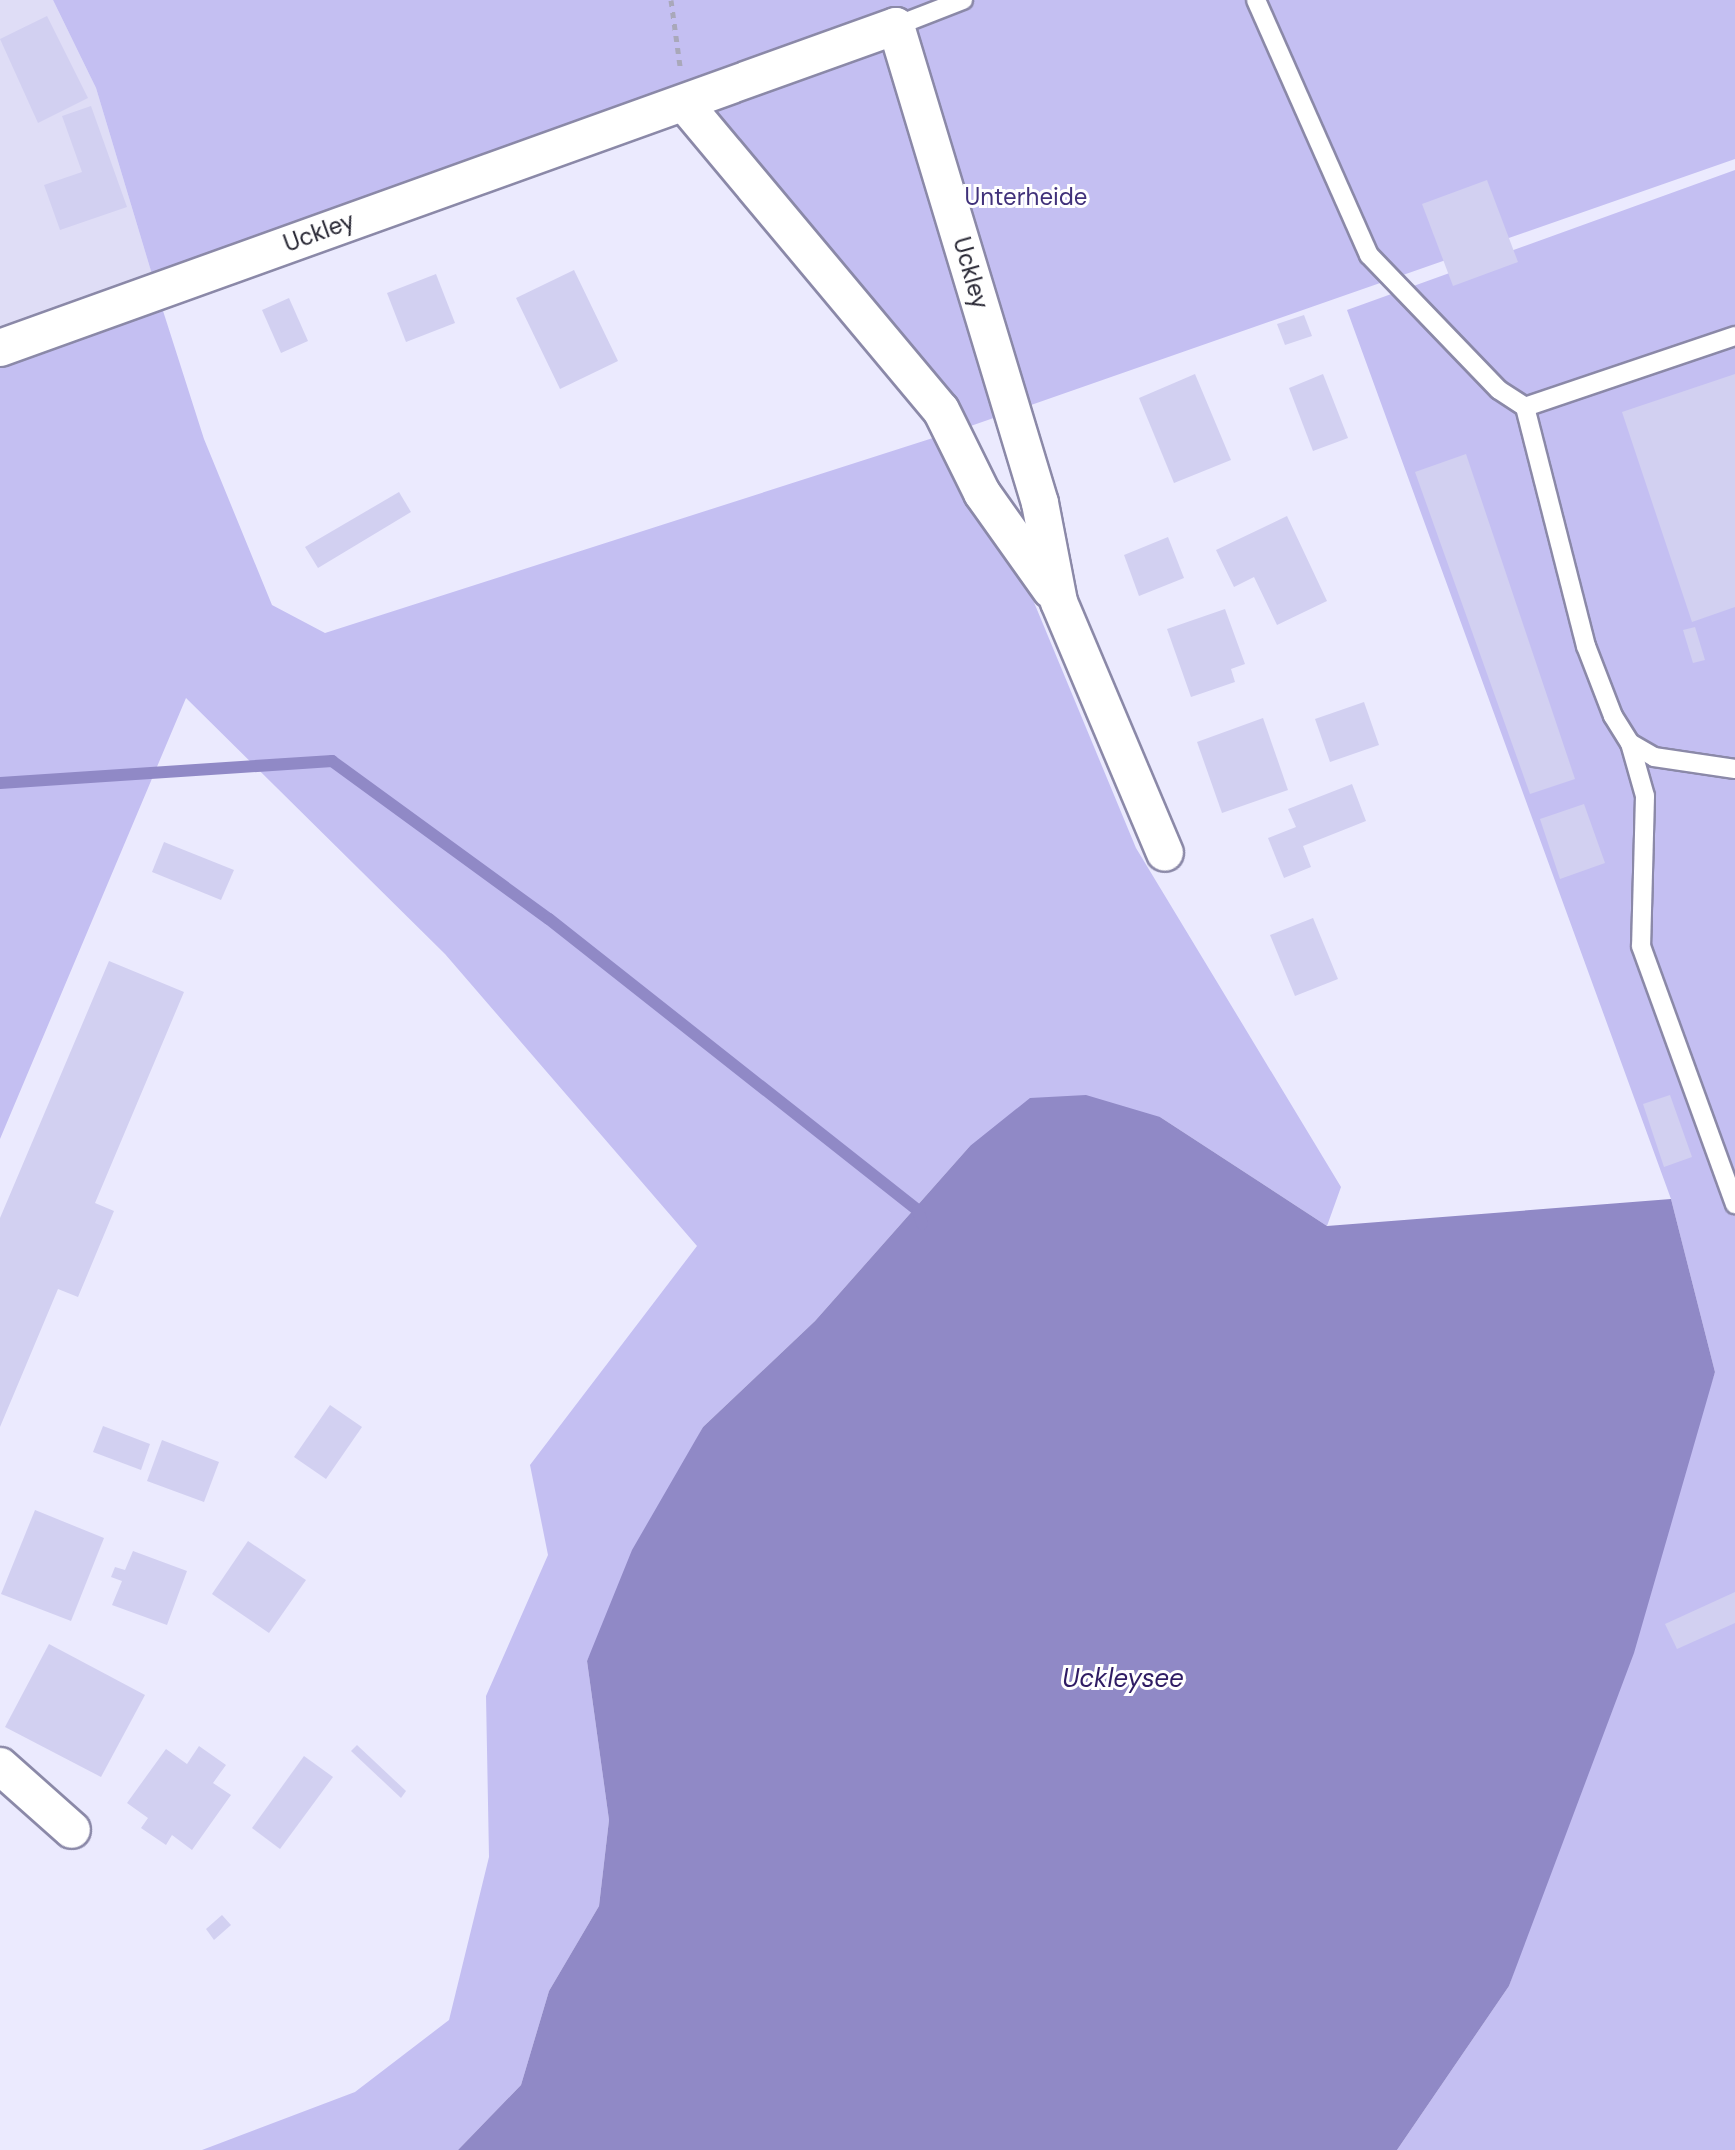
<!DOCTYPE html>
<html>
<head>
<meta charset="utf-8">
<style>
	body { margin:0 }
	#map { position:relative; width:1735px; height:2150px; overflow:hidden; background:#ebeafe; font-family:"DM Sans",sans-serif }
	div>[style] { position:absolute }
	.built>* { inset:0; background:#dfddf6 }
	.green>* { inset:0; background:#c4bff2 }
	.water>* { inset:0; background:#9089c6 }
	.stream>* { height:12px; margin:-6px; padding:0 6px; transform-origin:6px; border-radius:6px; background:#9089c6 }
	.building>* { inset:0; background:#d2d0f1 }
	.path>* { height:5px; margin-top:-2.5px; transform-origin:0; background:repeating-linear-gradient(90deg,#a9a8ba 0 6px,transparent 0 12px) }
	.roads { filter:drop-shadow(2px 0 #8b89a8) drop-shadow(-2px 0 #8b89a8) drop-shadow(0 2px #8b89a8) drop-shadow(0 -2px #8b89a8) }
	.lane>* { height:18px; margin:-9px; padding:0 9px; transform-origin:9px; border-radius:9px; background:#fff }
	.street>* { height:36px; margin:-18px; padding:0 18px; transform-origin:18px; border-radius:18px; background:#fff }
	span { translate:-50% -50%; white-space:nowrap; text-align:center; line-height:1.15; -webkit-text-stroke:6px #fff; paint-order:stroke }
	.park-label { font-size:24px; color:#40317a }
	.street-label { font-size:24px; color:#252431 }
	.water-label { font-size:26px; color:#2f1c64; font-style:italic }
</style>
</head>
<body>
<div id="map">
	<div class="built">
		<div style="clip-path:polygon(0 0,53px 0,96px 88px,157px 291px,0 348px)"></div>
	</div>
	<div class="green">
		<div style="clip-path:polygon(evenodd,53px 0,1735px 0,1735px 159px,962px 429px,1136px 848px,1341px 1187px,1327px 1226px,1160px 1117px,970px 1146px,815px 1321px,703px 1427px,587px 1661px,609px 1820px,599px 1906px,549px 1991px,521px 2085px,458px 2150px,202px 2150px,355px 2092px,449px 2020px,489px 1857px,486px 1696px,548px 1555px,530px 1465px,697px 1246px,445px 954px,186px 698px,0 1139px,0 348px,157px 291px,96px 88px,53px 0,684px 103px,961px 429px,325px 633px,272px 605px,204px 439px,157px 292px,684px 103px)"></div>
		<div style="clip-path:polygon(1735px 170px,1735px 2150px,1397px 2150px,1509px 1986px,1715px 1372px,1671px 1199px,1347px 310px)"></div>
	</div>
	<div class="water">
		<div style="clip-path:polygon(1086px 1095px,1160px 1117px,1327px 1226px,1671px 1199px,1715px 1372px,1634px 1653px,1509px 1986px,1397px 2150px,458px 2150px,521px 2085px,549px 1991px,599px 1906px,609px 1820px,587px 1661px,632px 1550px,703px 1427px,815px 1321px,970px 1146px,1030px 1098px)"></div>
	</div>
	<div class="stream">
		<div style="left:0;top:783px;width:333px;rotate:-3.8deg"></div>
		<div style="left:332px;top:761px;width:268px;rotate:36.1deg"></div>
		<div style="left:549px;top:919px;width:470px;rotate:38.3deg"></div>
		<div style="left:918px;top:1210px;width:14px;rotate:73deg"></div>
	</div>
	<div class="building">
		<div style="clip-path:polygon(47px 16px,88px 98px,38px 123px,0 39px)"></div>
		<div style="clip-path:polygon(91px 106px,127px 207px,60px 230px,44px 185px,82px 172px,62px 116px)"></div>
		<div style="clip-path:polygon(1487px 180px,1518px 262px,1453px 286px,1422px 204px)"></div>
		<div style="clip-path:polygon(574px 270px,618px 361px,560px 389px,516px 298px)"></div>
		<div style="clip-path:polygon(436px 274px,455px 323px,406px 342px,387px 293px)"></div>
		<div style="clip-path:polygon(289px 298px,308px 341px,281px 353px,262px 310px)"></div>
		<div style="clip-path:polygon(1304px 315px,1312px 336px,1285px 345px,1277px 324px)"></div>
		<div style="clip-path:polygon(1195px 374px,1231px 460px,1174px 483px,1139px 398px)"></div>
		<div style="clip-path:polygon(1323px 374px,1348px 438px,1313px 451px,1289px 388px)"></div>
		<div style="clip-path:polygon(1735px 374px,1735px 607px,1692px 622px,1622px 412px)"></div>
		<div style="clip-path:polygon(1466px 454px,1575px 779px,1530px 794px,1415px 472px)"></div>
		<div style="clip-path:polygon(399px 492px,411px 512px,318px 568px,305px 547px)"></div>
		<div style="clip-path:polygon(1287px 516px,1327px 601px,1277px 625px,1254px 577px,1234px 587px,1216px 550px)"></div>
		<div style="clip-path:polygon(1168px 537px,1184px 578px,1139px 596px,1124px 555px)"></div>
		<div style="clip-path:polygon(1225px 609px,1245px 664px,1231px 669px,1235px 682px,1191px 697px,1167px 629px)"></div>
		<div style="clip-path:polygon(1695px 627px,1705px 660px,1693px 663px,1683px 630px)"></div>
		<div style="clip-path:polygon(1364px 702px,1379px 745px,1330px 762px,1315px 719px)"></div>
		<div style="clip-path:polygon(1263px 718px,1288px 790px,1222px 813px,1197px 742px)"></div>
		<div style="clip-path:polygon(1352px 784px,1366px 821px,1303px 846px,1311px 867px,1284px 878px,1268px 838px,1296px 827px,1288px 809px)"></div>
		<div style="clip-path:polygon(1584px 804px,1605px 863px,1560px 879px,1540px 819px)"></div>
		<div style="clip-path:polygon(164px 842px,234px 870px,221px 900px,152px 872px)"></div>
		<div style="clip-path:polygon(1313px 918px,1338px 979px,1295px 996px,1270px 935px)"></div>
		<div style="clip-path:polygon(109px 961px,184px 992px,95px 1203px,114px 1211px,78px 1297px,58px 1289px,0 1427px,0 1218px)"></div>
		<div style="clip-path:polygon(1670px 1095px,1692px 1157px,1664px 1167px,1643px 1104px)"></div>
		<div style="clip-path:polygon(330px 1405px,362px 1427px,326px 1479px,294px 1457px)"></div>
		<div style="clip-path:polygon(103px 1426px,150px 1444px,141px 1470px,93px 1452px)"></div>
		<div style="clip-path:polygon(162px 1440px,219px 1462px,204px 1502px,147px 1481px)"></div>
		<div style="clip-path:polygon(35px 1510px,104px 1538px,71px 1621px,1px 1594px)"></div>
		<div style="clip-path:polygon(248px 1541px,306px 1580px,269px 1633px,212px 1594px)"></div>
		<div style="clip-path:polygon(133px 1551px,187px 1571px,167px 1625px,112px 1605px,122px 1581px,111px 1577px,115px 1567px,125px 1570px)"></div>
		<div style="clip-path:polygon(1735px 1592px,1735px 1623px,1677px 1649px,1665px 1624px)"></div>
		<div style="clip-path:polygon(49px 1644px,145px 1695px,101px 1777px,5px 1727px)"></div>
		<div style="clip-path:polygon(357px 1745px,406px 1791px,401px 1798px,351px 1751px)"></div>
		<div style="clip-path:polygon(199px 1746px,226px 1765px,213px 1783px,231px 1795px,192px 1850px,172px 1835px,166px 1845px,141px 1828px,148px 1818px,127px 1803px,166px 1749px,187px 1764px)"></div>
		<div style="clip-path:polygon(304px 1756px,333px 1777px,280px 1849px,252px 1828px)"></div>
		<div style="clip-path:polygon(222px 1915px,231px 1925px,214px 1940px,206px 1929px)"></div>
	</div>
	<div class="path">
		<div style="left:671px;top:0;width:67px;rotate:82.2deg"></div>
	</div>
	<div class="roads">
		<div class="lane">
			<div style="left:1256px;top:0;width:279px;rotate:66.1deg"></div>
			<div style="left:1369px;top:255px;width:187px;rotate:46.1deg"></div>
			<div style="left:1499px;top:390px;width:31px;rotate:33deg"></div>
			<div style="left:1525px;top:407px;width:222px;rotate:-18.7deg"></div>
			<div style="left:896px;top:26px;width:72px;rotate:-21.2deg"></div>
			<div style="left:1525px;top:407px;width:247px;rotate:75.7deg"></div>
			<div style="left:1586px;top:646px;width:75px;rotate:68.9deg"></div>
			<div style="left:1613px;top:716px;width:32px;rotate:58deg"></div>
			<div style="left:1630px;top:743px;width:28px;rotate:30deg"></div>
			<div style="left:1654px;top:757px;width:82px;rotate:8.4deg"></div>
			<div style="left:1630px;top:743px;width:55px;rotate:74.2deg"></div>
			<div style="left:1645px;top:796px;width:150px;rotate:91.5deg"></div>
			<div style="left:1641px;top:946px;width:275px;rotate:70deg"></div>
		</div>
		<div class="street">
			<div style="left:684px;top:103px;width:400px;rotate:50.1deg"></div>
			<div style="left:941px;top:410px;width:93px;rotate:63.7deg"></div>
			<div style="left:982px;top:493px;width:119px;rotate:54.6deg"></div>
			<div style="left:0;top:348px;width:952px;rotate:-19.77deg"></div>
			<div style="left:896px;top:26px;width:498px;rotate:73.2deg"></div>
			<div style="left:1040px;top:503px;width:101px;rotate:79.1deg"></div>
			<div style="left:1059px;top:602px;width:272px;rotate:67.1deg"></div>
			<div style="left:0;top:1766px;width:96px;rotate:41.6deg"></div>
		</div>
	</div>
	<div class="park-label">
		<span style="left:1026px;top:197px">Unterheide</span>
	</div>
	<div class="street-label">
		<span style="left:319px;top:232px;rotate:-20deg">Uckley</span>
		<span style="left:971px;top:273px;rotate:74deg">Uckley</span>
	</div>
	<div class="water-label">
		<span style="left:1123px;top:1679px">Uckleysee</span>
	</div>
</div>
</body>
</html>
